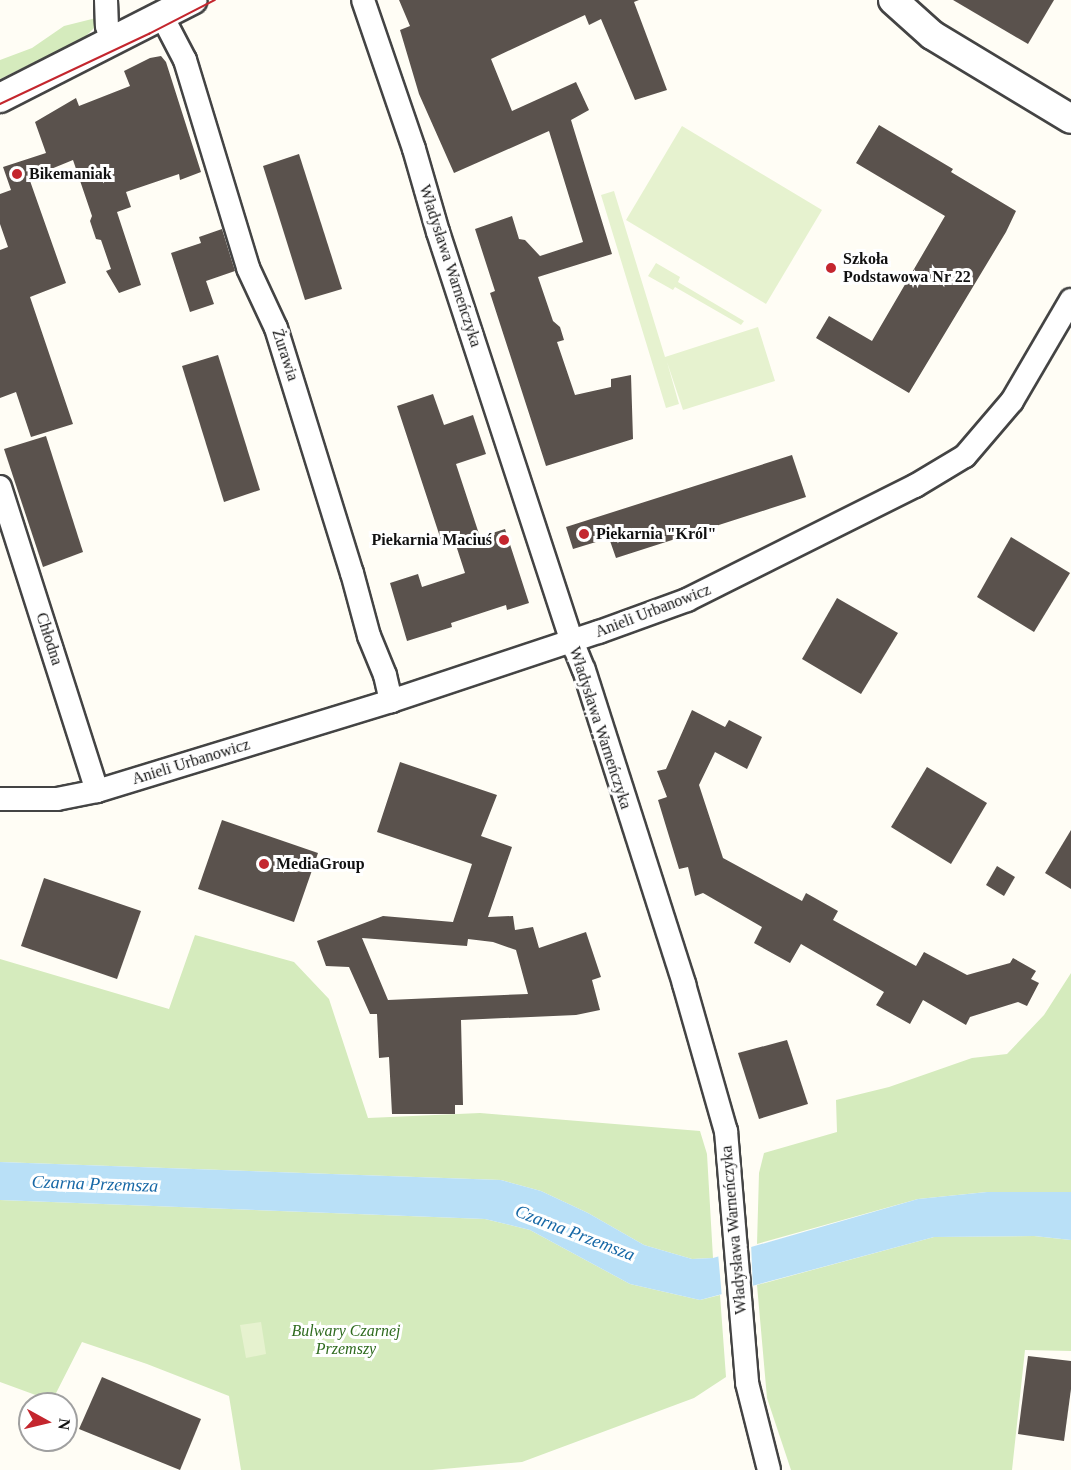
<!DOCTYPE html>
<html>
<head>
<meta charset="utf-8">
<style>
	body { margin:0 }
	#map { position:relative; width:1071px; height:1470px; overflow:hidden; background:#fffdf5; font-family:Georgia,serif }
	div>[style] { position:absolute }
	.green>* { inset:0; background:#d5ebbd }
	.pitch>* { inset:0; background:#e6f2cf }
	.water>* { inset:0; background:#b9e0f7 }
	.pier>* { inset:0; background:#fffdf5 }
	.building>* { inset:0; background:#5a524d }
	.roads { filter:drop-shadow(2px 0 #444) drop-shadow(-2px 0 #444) drop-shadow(0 2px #444) drop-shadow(0 -2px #444) }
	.minor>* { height:22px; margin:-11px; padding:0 11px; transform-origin:11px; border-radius:11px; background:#fff }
	.tertiary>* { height:28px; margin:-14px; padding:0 14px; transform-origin:14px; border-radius:14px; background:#fff }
	.tram>* { height:1.5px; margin:-0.75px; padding:0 0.75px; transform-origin:0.75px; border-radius:0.75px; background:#c4262e }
	.dots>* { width:16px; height:16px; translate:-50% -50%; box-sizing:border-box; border:3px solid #fff; border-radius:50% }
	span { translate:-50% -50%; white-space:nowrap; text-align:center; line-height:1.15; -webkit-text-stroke:6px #fff; paint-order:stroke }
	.poi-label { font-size:16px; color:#111; font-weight:700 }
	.left { translate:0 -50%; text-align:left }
	.right { translate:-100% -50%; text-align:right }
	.street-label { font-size:16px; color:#111 }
	.park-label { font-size:16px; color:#2f6b1f; font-style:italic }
	.water-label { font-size:18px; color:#1768a6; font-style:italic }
	.north { position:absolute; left:18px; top:1392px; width:60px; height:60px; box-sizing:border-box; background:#fff; border:2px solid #a0a0a0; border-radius:50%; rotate:98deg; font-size:16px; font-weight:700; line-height:24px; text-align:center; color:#111 }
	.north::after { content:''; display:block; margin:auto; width:21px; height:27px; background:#c4262e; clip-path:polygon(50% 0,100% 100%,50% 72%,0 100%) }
</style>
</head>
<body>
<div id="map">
	<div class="green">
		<div style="clip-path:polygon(96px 18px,94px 28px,84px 38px,0 79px,0 60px,32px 48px,64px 26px)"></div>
		<div style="clip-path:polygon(195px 935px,294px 962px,329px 999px,368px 1118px,480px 1113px,700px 1131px,707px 1154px,713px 1258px,692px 1259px,644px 1245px,588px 1213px,541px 1191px,501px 1180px,0 1162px,0 959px,169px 1009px)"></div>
		<div style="clip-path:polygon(1071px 973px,1071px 1192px,987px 1192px,918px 1199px,757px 1244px,759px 1173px,764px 1153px,837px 1132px,836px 1100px,889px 1087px,972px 1058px,1007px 1054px,1044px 1015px)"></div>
		<div style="clip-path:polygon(0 1200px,485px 1219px,530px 1230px,630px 1284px,700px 1300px,720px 1295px,726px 1377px,694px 1398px,522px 1462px,432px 1470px,241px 1470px,229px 1396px,147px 1364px,82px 1342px,52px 1401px,0 1382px)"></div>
		<div style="clip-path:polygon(1034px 1236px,1071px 1240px,1071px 1351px,1025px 1350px,1012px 1470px,791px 1470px,767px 1398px,757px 1285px,934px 1237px)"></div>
	</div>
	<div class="pitch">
		<div style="clip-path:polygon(682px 126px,822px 210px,766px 304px,626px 220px)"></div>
		<div style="clip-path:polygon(614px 191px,665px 357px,758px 327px,775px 381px,683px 410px,667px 362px,679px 404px,666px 408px,601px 195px)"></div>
		<div style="clip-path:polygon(656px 263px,680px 277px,678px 282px,744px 321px,741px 325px,675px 287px,673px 290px,648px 276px)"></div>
		<div style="clip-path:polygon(261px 1322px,266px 1354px,246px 1358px,240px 1325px)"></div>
	</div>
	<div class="water">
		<div style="clip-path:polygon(0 1162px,501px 1180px,541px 1191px,588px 1213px,644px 1245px,692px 1259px,713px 1258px,918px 1199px,987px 1192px,1071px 1192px,1071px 1240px,1034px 1236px,934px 1237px,700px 1300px,630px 1284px,530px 1230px,485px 1219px,0 1200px)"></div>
	</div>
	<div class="pier">
		<div style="clip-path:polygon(751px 1243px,753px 1290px,722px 1298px,718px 1253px)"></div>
	</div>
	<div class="building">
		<div style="clip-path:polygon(399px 0,639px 0,634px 2px,667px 90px,635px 100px,601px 19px,589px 25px,585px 15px,491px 59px,512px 111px,576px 82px,589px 110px,571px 120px,612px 254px,538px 277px,553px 321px,560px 327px,564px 340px,557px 342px,575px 395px,611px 387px,611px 379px,631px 375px,633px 439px,546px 466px,490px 293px,495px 291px,475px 229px,512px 216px,519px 239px,525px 240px,540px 256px,583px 242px,549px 131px,454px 173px,419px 94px,400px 30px,410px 26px)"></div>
		<div style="clip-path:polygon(953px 0,1054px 0,1028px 44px)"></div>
		<div style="clip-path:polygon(161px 56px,166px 62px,201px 172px,180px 180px,179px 174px,126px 192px,131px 207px,117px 212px,141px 285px,119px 293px,106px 271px,111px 269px,101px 240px,96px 239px,90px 221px,92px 216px,73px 160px,29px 178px,66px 283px,30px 297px,73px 424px,31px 437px,16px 392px,0 398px,0 250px,8px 247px,0 224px,0 194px,11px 190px,3px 167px,46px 153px,35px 122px,76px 98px,79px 106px,130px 86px,124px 71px,150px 58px)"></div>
		<div style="clip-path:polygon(879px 125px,953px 169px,951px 172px,1016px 211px,1006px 232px,909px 393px,816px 338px,829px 316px,872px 341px,945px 216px,856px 163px)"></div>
		<div style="clip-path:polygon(299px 154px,342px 289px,305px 300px,263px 166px)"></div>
		<div style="clip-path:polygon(222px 229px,235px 271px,206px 281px,214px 304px,190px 312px,171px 253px,201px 243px,199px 237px)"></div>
		<div style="clip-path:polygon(218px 355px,260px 490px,224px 502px,182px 366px)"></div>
		<div style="clip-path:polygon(433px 394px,444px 425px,473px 415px,486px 454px,456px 464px,480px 537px,505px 529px,529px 603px,507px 610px,506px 605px,451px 623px,452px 627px,407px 641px,390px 583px,418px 574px,422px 587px,465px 573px,453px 536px,441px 540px,397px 406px)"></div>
		<div style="clip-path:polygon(46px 436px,83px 552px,43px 567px,4px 449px)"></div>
		<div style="clip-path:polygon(792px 455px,806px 497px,616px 558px,609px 538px,573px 549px,566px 527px)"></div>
		<div style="clip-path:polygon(1011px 537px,1070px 573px,1034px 632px,977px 597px)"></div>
		<div style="clip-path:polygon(837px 598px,898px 633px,861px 694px,802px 659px)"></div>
		<div style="clip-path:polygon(692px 710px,725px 727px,729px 720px,762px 737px,747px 769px,715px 752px,699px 785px,723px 858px,802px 901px,806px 893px,838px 911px,833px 920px,916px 966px,924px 952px,967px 975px,1010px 963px,1013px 958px,1036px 971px,1031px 979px,1039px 983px,1027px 1006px,1018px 1002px,970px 1017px,966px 1025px,923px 1000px,910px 1024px,876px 1005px,884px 992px,801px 944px,790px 963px,754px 943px,762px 927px,703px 893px,695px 896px,688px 867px,679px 869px,658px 800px,667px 797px,657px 771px,666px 769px)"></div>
		<div style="clip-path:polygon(evenodd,400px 762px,497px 795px,481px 836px,512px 847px,488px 917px,513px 916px,515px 930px,533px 927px,539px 948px,586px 932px,601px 977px,592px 980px,600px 1010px,576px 1015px,461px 1020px,463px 1105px,455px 1105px,455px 1114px,392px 1114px,389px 1057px,379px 1058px,377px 1014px,370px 1014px,349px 967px,326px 966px,317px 941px,383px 916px,453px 922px,472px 864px,377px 832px,400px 762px,362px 938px,467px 946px,468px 939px,493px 942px,516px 950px,528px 994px,388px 1000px,362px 938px)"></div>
		<div style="clip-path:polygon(927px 767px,987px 803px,951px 864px,891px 827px)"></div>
		<div style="clip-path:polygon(222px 820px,318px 853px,294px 922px,198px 889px)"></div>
		<div style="clip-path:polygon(1071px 830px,1071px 889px,1045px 873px)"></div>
		<div style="clip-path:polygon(997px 866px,1015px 877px,1004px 896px,986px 885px)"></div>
		<div style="clip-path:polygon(44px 878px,141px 911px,117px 979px,21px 946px)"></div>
		<div style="clip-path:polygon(787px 1040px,808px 1104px,759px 1119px,738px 1053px)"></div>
		<div style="clip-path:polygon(1028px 1356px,1071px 1361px,1071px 1389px,1064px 1441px,1018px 1434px)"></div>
		<div style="clip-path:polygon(102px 1377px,201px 1419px,180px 1470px,79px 1429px)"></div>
	</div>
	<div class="roads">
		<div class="minor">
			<div style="left:106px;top:0;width:26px;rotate:88deg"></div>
			<div style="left:107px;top:26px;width:16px;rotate:72deg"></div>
			<div style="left:363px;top:0;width:157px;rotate:71.1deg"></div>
			<div style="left:414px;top:149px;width:86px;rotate:73.9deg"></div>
			<div style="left:438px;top:232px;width:430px;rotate:71.9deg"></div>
			<div style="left:572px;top:641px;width:31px;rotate:68deg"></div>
			<div style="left:584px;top:670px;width:330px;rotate:72.3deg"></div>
			<div style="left:684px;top:984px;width:153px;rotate:74.1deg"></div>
			<div style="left:726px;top:1131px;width:253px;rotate:85.2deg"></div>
			<div style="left:747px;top:1383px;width:90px;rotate:75.8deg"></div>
			<div style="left:162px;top:16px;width:50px;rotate:62.4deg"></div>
			<div style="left:185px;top:60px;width:217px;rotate:73.1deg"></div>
			<div style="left:248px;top:268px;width:66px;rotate:65deg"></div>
			<div style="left:276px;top:328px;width:257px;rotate:72.8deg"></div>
			<div style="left:352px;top:573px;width:65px;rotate:74.9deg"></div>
			<div style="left:369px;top:636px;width:42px;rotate:67.7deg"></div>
			<div style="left:385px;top:675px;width:27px;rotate:77deg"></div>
			<div style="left:0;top:487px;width:319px;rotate:72.3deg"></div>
			<div style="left:0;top:799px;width:57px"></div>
			<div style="left:57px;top:799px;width:41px;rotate:-11.3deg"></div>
			<div style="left:97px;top:791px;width:307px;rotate:-17deg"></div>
			<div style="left:391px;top:701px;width:219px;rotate:-18.4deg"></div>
			<div style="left:599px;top:632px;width:94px;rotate:-20deg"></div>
			<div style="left:687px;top:600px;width:255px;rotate:-26.6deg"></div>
			<div style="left:915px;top:486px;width:58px;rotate:-31deg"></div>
			<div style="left:965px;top:456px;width:72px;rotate:-49.5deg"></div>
			<div style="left:1012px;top:401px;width:117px;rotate:-59.7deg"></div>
		</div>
		<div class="tertiary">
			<div style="left:893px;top:0;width:52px;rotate:41.9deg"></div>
			<div style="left:932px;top:35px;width:162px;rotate:31.1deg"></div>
			<div style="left:0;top:98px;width:216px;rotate:-27deg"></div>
		</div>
	</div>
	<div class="tram">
		<div style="left:0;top:104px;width:165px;rotate:-25.2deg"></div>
		<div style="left:149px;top:34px;width:74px;rotate:-27.3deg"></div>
	</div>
	<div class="dots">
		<div style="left:17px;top:174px;background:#c4262e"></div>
		<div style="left:831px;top:268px;background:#c4262e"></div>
		<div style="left:584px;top:534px;background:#c4262e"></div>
		<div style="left:504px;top:540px;background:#c4262e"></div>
		<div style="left:264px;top:864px;background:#c4262e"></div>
	</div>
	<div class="poi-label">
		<span class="left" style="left:29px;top:174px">Bikemaniak</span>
		<span class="left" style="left:843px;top:268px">Szkoła<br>Podstawowa Nr 22</span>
		<span class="left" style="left:596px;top:534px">Piekarnia "Król"</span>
		<span class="right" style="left:492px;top:540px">Piekarnia Maciuś</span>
		<span class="left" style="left:276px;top:864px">MediaGroup</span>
	</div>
	<div class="street-label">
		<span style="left:450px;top:266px;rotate:72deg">Władysława Warneńczyka</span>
		<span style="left:285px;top:355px;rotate:72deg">Żurawia</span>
		<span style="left:653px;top:611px;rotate:-21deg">Anieli Urbanowicz</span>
		<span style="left:49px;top:639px;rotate:72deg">Chłodna</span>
		<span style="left:600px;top:728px;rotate:72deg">Władysława Warneńczyka</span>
		<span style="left:191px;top:762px;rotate:-17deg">Anieli Urbanowicz</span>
		<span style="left:734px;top:1230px;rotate:-95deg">Władysława Warneńczyka</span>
	</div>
	<div class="park-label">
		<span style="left:346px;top:1340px">Bulwary Czarnej<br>Przemszy</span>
	</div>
	<div class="water-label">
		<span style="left:95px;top:1184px;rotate:2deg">Czarna Przemsza</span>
		<span style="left:575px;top:1233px;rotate:21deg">Czarna Przemsza</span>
	</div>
	<div class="north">N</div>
</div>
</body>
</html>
